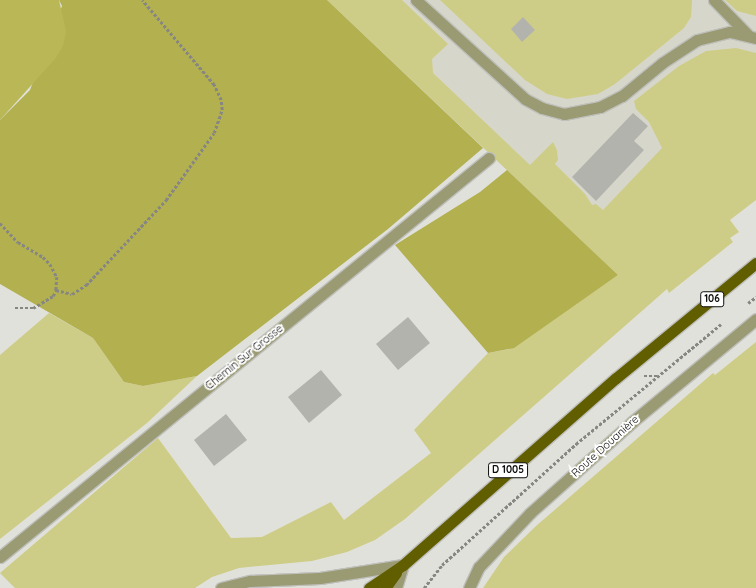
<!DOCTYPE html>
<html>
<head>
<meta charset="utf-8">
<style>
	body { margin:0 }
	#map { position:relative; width:756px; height:588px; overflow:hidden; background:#e1e1dc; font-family:Quicksand,sans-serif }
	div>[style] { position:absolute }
	.built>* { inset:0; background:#d6d7ca }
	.green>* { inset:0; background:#cecd87 }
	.forest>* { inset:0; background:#b3b050 }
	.water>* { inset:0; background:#b9b756 }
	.building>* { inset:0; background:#b3b3ae }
	.path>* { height:2.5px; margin-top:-1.25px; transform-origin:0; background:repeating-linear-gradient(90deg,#868682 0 3px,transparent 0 5px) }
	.roads { filter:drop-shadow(1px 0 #bfbfbb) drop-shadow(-1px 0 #bfbfbb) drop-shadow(0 1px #bfbfbb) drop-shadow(0 -1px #bfbfbb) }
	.service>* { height:11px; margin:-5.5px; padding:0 5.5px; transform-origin:5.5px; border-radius:5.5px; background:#9a9a73 }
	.minor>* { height:11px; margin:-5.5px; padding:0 5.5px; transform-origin:5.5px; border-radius:5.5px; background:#9a9a73 }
	.tertiary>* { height:11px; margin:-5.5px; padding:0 5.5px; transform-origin:5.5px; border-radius:5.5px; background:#9a9a73 }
	.primary>* { height:11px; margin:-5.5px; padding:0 5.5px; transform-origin:5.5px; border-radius:5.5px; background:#615e00 }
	span { translate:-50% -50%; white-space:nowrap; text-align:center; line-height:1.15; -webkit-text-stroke:4px #fff; paint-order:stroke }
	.shield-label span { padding:1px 3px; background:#fff; border:1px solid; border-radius:3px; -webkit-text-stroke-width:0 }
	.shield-label { font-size:10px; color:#0e0e0c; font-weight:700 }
	.street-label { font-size:11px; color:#0e0e0c }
</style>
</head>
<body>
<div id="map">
	<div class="built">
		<div style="clip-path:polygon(327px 0,756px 0,756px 139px,618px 275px)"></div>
	</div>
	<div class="green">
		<div style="clip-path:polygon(327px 0,402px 0,448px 44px,432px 59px,433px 73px,530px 165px,553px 142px,557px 150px,558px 160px,555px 164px,585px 194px,592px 205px,596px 204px,603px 210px,662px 148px,649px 122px,636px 109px,634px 101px,679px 66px,706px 51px,736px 48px,756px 53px,756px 200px,730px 220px,739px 232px,730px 238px,733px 242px,669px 293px,667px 289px,405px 519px,375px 540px,347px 552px,312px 561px,239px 568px,212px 577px,195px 588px,15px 588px,0 573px,158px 438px,231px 538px,262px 537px,331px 502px,344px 520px,431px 453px,414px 430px,488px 353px,510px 349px,618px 275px)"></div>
		<div style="clip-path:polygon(440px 0,692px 0,692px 1px,691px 17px,684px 28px,615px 84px,598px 94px,567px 99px,547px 94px,525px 80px)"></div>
		<div style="clip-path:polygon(725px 0,756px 0,756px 16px,737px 11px)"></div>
		<div style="clip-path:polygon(49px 313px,93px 338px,124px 382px,143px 386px,197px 376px,147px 423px,0 539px,0 355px)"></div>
		<div style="clip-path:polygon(756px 342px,756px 588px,483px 588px,504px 557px,536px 526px,713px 373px,715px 375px)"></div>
	</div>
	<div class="forest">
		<div style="clip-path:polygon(59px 0,327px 0,483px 148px,388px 229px,197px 376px,143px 386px,124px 382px,93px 338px,0 284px,0 120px,30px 90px,62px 6px)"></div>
		<div style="clip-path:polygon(507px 170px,618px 275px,514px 348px,488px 353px,395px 245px,480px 192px)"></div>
	</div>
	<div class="water">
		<div style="clip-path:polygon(0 0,59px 0,66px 31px,63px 46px,55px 59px,0 120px)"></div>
	</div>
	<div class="building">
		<div style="clip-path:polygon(523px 17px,535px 30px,522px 42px,511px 29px)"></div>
		<div style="clip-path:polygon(633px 113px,648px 126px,634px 141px,644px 150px,596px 201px,572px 177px)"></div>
		<div style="clip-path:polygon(408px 317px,430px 343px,398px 370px,376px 344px)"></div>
		<div style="clip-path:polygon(321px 370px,342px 395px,309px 423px,288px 397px)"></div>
		<div style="clip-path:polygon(226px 414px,247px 440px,214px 466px,194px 440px)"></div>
	</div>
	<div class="path">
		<div style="left:0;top:223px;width:26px;rotate:47deg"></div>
		<div style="left:18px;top:242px;width:29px;rotate:31deg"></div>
		<div style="left:43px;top:257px;width:10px;rotate:45deg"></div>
		<div style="left:50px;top:264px;width:15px;rotate:62deg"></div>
		<div style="left:57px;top:277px;width:13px;rotate:94deg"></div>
		<div style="left:748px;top:303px;width:10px;rotate:-37deg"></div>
		<div style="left:15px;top:308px;width:18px"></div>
		<div style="left:33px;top:308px;width:23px;rotate:-31deg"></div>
		<div style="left:53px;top:296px;width:7px;rotate:-63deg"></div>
		<div style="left:56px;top:290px;width:16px;rotate:14deg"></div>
		<div style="left:72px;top:294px;width:17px;rotate:-33deg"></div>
		<div style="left:86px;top:285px;width:117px;rotate:-46.7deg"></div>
		<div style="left:166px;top:200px;width:82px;rotate:-54.4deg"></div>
		<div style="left:214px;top:133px;width:24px;rotate:-71deg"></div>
		<div style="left:222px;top:110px;width:10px;rotate:-96deg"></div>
		<div style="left:221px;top:100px;width:17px;rotate:-115deg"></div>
		<div style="left:214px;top:85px;width:111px;rotate:-130.3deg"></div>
		<div style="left:644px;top:376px;width:13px"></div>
		<div style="left:424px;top:588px;width:29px;rotate:-52deg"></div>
		<div style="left:442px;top:565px;width:181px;rotate:-42.1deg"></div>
		<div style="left:576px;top:444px;width:188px;rotate:-39.6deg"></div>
	</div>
	<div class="roads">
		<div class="service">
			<div style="left:416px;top:0;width:147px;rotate:42.2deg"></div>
			<div style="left:525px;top:99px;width:19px;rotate:28deg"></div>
			<div style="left:542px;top:108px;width:23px;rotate:15deg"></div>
			<div style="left:564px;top:114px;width:37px;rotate:-11deg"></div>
			<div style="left:600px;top:107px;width:25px;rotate:-27deg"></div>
			<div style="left:622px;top:96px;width:52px;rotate:-39.5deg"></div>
			<div style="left:662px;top:63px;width:42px;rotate:-33.3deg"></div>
			<div style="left:697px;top:40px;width:34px;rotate:-14deg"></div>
			<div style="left:730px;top:32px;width:27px;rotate:13deg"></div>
			<div style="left:714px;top:0;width:50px;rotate:45.8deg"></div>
			<div style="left:221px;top:588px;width:30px;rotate:-14deg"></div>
			<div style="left:250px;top:581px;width:70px;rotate:-2.5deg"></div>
			<div style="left:320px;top:578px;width:84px;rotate:-8.9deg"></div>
			<div style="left:403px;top:565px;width:24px;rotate:107deg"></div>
		</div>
		<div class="minor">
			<div style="left:0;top:557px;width:631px;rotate:-39.21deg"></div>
		</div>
		<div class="tertiary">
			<div style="left:469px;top:588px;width:23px;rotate:-65deg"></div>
			<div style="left:479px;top:567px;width:74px;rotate:-46.6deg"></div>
			<div style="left:530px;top:513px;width:137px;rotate:-41.7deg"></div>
			<div style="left:632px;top:422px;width:161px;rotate:-39.7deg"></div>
		</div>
		<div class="primary">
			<div style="left:369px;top:588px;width:41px;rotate:-34.1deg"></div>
			<div style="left:403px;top:565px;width:283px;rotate:-41.3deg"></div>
			<div style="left:616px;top:378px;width:181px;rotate:-39.4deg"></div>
			<div style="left:385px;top:588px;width:19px;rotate:-54deg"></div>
		</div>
	</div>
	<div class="shield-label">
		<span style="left:712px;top:299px">106</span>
		<span style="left:508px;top:470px">D 1005</span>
	</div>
	<div class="street-label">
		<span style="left:244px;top:357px;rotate:-39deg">Chemin Sur Grosse</span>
		<span style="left:605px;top:446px;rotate:-42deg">Route Douanière</span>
	</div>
</div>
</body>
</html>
